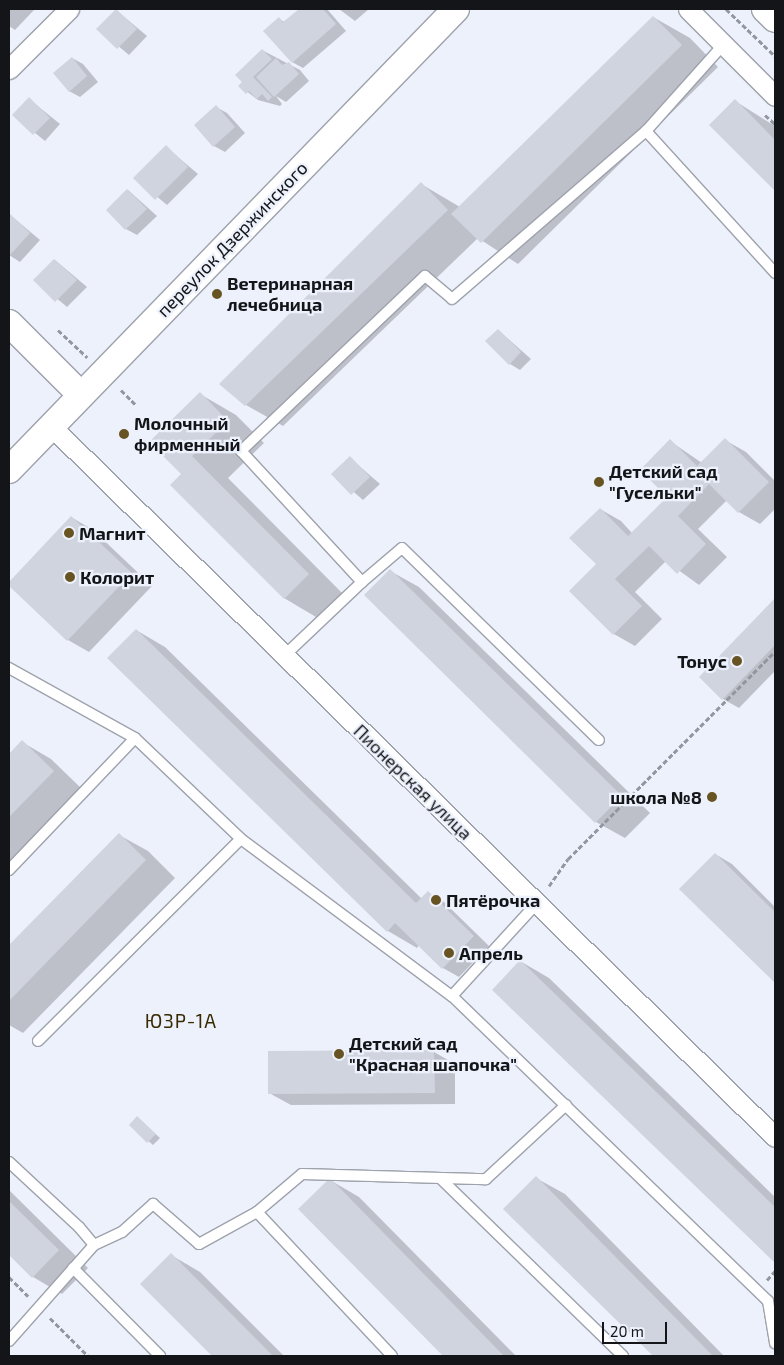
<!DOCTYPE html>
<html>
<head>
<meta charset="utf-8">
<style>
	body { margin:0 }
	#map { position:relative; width:784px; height:1365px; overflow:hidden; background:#edf1fc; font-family:"Exo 2",sans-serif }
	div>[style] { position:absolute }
	.shadow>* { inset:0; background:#0003 }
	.building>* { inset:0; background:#d0d4df }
	.path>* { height:3px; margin-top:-1.5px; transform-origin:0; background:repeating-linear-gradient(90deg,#92969d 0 5px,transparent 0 7.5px) }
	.roads { filter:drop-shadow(1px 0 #9ea2ac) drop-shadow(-1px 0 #9ea2ac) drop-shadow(0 1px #9ea2ac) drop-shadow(0 -1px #9ea2ac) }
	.lane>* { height:10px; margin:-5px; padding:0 5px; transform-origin:5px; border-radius:5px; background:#fff }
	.street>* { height:19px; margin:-9.5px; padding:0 9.5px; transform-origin:9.5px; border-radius:9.5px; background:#fff }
	.secondary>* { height:26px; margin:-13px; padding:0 13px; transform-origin:13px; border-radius:13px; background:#fff }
	.dots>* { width:14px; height:14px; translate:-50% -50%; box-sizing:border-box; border:2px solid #edf1fc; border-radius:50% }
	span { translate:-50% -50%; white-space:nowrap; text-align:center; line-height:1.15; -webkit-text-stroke:4.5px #edf1fc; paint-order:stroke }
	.street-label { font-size:18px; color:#131518 }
	.poi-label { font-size:18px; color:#131518; font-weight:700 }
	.left { translate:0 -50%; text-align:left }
	.right { translate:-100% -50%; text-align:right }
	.neighbourhood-label { font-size:19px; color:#392b01; letter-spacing:1px }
	.frame { position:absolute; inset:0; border:10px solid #131518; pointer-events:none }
	.scale { position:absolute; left:602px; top:1322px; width:65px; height:22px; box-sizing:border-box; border:2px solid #131518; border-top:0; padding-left:6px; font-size:15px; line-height:18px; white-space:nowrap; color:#131518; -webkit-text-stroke:4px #edf1fc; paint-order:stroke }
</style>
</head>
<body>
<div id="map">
	<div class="shadow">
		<div style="clip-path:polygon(9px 9px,32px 9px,34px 10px,15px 30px,9px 26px)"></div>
		<div style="clip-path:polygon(301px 9px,327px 9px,346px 31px,303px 68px,292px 62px,279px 19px,285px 22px)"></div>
		<div style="clip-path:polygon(339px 9px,369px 9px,355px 21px)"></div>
		<div style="clip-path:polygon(116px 10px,147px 36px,129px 55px,98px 29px)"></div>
		<div style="clip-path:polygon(653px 17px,690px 38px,718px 67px,518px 264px,478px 238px,283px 426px,246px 405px,221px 384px,421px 184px,460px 207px)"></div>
		<div style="clip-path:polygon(262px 50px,300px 70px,309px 81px,286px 102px,276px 96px,282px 104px,280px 106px,258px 100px,240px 86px)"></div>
		<div style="clip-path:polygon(72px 58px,83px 64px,98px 82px,80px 97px,69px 91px)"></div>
		<div style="clip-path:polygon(29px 99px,60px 124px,45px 141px,13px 115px)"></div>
		<div style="clip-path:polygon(735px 101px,775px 126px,775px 190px,711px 125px)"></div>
		<div style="clip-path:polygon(216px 107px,227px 113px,245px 133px,225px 152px,214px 146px)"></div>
		<div style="clip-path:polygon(166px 147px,198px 174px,167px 205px,135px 178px)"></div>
		<div style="clip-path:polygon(128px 190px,157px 216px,137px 235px,126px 229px)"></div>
		<div style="clip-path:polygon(9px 214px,40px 240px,20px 262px,9px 255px)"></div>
		<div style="clip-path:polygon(55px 260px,87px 287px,67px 307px,35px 280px)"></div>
		<div style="clip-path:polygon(498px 330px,531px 359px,520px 370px,510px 364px)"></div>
		<div style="clip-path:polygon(200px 394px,236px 415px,264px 443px,228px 478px,345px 596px,321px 620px,284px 598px,183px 474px)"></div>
		<div style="clip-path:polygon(725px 440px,746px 452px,775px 481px,775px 509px,760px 524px,739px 512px,727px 500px,698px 529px,727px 557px,699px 585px,666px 561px,635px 592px,662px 619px,635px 646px,614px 634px,597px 564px,600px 509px,621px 521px,632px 533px,668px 497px,670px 441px,702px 463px)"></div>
		<div style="clip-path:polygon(350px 458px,380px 484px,363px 500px,333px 474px)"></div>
		<div style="clip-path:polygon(71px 517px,93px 530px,152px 586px,89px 652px,68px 640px,9px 584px)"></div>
		<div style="clip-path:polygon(390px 571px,419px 587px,650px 813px,625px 838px,596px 822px)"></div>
		<div style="clip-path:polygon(775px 599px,775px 671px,739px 708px,723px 699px,700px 677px)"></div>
		<div style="clip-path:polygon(136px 630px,165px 647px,422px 899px,428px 893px,444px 902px,489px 946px,459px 977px,443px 968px,419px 945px,417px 948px,388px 931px)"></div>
		<div style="clip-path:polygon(22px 742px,51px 759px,82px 789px,9px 863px,9px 756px)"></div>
		<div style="clip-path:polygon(119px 835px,148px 851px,175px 878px,23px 1033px,9px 1025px,9px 947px)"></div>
		<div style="clip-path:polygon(715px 854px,732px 864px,775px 907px,775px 982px,681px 889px)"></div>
		<div style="clip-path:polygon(520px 961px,549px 978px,775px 1197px,775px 1262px,493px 990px)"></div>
		<div style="clip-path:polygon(434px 1052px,455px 1064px,455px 1104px,291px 1105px,269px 1093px,269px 1053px)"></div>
		<div style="clip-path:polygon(138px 1118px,160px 1138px,153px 1145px,130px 1125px)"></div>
		<div style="clip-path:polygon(536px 1178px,565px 1194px,724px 1356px,655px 1356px,505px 1209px)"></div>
		<div style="clip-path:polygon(330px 1180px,359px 1197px,516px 1356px,445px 1356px,300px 1209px)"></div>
		<div style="clip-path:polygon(9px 1190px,88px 1268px,62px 1294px,33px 1277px,9px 1253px)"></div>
		<div style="clip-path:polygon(171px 1255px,200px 1272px,284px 1356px,214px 1356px,142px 1284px)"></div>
	</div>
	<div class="building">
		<div style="clip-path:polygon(116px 9px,137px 29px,117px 49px,96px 29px)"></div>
		<div style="clip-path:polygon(299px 9px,323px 9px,336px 24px,292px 63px,263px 31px,279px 17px,283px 22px)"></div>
		<div style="clip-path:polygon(653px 16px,682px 45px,481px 243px,451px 214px)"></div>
		<div style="clip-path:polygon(262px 49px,272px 59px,253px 77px,272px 97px,268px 101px,262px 94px,257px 99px,249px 91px,246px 94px,238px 86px,242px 82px,235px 75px)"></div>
		<div style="clip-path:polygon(72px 57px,87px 76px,69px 92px,53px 73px)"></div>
		<div style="clip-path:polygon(276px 58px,282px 65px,289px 62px,299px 74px,274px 97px,256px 77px)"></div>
		<div style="clip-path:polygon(29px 97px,50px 118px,33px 135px,12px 115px)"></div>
		<div style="clip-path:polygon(735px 99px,775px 140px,775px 191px,709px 125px)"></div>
		<div style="clip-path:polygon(216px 105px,235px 127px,213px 147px,194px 125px)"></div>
		<div style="clip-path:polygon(166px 145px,188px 167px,155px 200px,133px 178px)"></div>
		<div style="clip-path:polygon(421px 182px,448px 210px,245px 406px,219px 384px)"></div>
		<div style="clip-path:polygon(127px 189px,147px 209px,125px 230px,106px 210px)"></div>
		<div style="clip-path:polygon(9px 213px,30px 233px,9px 256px)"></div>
		<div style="clip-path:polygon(54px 259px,77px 280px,55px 302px,33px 280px)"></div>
		<div style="clip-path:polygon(498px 329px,521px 352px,509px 365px,485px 341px)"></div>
		<div style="clip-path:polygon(200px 392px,228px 421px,192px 456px,309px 574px,284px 599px,170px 485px,181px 474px,149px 442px)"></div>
		<div style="clip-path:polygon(725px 438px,769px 482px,738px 513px,709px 484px,678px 516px,706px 544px,677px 574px,649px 546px,615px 579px,642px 606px,613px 635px,569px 591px,596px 564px,569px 538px,600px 508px,628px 536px,667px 497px,640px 470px,670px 439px,697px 466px)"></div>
		<div style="clip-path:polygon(350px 456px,370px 477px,351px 495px,331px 474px)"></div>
		<div style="clip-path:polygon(71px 516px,132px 573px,67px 641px,9px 586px,9px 582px)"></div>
		<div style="clip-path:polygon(390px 569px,622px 796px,595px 823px,364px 595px)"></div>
		<div style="clip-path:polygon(775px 598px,775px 645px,722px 700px,699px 677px)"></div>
		<div style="clip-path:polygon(136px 629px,416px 903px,428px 891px,474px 936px,442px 969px,395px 923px,387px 932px,107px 658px)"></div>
		<div style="clip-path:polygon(22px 740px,54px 771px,9px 817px,9px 754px)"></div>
		<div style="clip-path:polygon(119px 833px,146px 860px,9px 1001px,9px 945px)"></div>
		<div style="clip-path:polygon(715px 853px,775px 912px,775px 983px,679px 889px)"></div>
		<div style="clip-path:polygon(520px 960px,775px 1207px,774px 1262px,492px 990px)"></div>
		<div style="clip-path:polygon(434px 1050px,435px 1093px,268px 1094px,268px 1051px)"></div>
		<div style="clip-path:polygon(137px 1116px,156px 1134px,147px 1143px,129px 1125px)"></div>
		<div style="clip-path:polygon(536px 1176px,713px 1356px,653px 1356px,503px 1209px)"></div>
		<div style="clip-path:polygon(330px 1178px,504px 1356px,443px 1356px,298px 1209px)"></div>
		<div style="clip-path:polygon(9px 1201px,59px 1250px,32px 1278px,9px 1255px)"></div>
		<div style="clip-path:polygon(171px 1253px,273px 1356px,212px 1356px,140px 1284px)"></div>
	</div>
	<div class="path">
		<div style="left:726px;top:9px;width:68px;rotate:43.8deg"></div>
		<div style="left:765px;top:115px;width:13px;rotate:42deg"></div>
		<div style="left:58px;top:330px;width:40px;rotate:43deg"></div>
		<div style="left:121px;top:390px;width:21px;rotate:45deg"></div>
		<div style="left:549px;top:886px;width:33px;rotate:-55deg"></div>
		<div style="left:568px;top:859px;width:293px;rotate:-45.1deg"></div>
		<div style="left:9px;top:1277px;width:27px;rotate:45deg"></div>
		<div style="left:767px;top:1280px;width:12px;rotate:-48deg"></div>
		<div style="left:50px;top:1318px;width:54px;rotate:45deg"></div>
	</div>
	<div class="roads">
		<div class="lane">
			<div style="left:723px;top:45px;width:115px;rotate:131.8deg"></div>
			<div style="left:646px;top:131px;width:192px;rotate:47.7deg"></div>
			<div style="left:362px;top:582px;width:52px;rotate:-40.4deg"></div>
			<div style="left:402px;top:548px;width:275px;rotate:44.3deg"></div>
			<div style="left:285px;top:655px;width:106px;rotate:-43.5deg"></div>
			<div style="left:362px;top:582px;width:178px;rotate:-132.7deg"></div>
			<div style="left:241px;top:451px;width:254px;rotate:-43.6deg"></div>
			<div style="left:425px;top:276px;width:35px;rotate:40deg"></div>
			<div style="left:452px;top:299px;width:257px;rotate:-40.9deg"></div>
			<div style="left:9px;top:668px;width:144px;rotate:29.1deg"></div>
			<div style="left:135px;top:738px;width:146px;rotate:43.6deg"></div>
			<div style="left:241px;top:839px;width:263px;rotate:36.7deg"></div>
			<div style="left:452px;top:996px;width:439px;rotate:44deg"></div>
			<div style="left:768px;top:1301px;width:43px;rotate:80.5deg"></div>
			<div style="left:9px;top:870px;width:182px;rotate:-46.3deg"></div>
			<div style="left:452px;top:996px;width:126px;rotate:-47.6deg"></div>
			<div style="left:38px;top:1041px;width:286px;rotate:-44.9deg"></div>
			<div style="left:9px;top:1162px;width:96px;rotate:42.9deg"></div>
			<div style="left:79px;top:1227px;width:23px;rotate:50deg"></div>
			<div style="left:94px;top:1245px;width:128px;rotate:131.5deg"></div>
			<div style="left:441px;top:1179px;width:254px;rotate:44.2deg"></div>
			<div style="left:257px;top:1212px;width:59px;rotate:-40.2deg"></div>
			<div style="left:302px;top:1174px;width:184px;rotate:1.6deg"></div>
			<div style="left:486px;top:1179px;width:109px;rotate:-42.8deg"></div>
			<div style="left:94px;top:1245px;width:31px;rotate:-25deg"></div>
			<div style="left:122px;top:1232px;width:42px;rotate:-42.1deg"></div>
			<div style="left:153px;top:1204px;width:61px;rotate:41deg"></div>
			<div style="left:199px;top:1244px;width:66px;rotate:-28.9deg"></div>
			<div style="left:257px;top:1212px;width:197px;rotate:46.8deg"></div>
			<div style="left:73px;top:1268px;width:124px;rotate:45.3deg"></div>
		</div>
		<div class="street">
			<div style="left:688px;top:9px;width:123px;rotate:45deg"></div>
			<div style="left:9px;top:69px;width:85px;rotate:-45deg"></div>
			<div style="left:52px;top:427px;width:1013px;rotate:44.48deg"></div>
		</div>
		<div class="secondary">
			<div style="left:765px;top:9px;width:14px;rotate:45deg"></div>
			<div style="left:9px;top:323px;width:102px;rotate:45deg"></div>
			<div style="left:9px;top:470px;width:642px;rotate:-45.88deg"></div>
		</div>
	</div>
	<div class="dots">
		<div style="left:217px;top:294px;background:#675422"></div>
		<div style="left:124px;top:434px;background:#675422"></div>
		<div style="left:599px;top:482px;background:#675422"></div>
		<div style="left:69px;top:533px;background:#675422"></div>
		<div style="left:70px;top:577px;background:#675422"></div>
		<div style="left:737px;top:661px;background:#675422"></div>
		<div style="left:712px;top:797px;background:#675422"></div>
		<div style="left:436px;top:900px;background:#675422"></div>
		<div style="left:449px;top:953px;background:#675422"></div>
		<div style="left:339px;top:1054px;background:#675422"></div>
	</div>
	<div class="street-label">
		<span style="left:232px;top:239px;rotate:-46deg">переулок Дзержинского</span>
		<span style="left:413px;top:782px;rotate:44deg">Пионерская улица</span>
	</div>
	<div class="poi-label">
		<span class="left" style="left:227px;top:294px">Ветеринарная<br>лечебница</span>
		<span class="left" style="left:134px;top:434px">Молочный<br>фирменный</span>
		<span class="left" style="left:609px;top:482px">Детский сад<br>"Гусельки"</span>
		<span class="left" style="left:79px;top:533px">Магнит</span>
		<span class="left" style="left:80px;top:577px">Колорит</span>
		<span class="right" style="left:727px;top:661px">Тонус</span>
		<span class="right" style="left:702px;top:797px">школа №8</span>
		<span class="left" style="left:446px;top:900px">Пятёрочка</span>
		<span class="left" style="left:459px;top:953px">Апрель</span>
		<span class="left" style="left:349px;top:1054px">Детский сад<br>"Красная шапочка"</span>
	</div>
	<div class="neighbourhood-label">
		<span style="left:181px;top:1021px">ЮЗР-1А</span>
	</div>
	<div class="frame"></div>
	<div class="scale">20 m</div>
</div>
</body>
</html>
